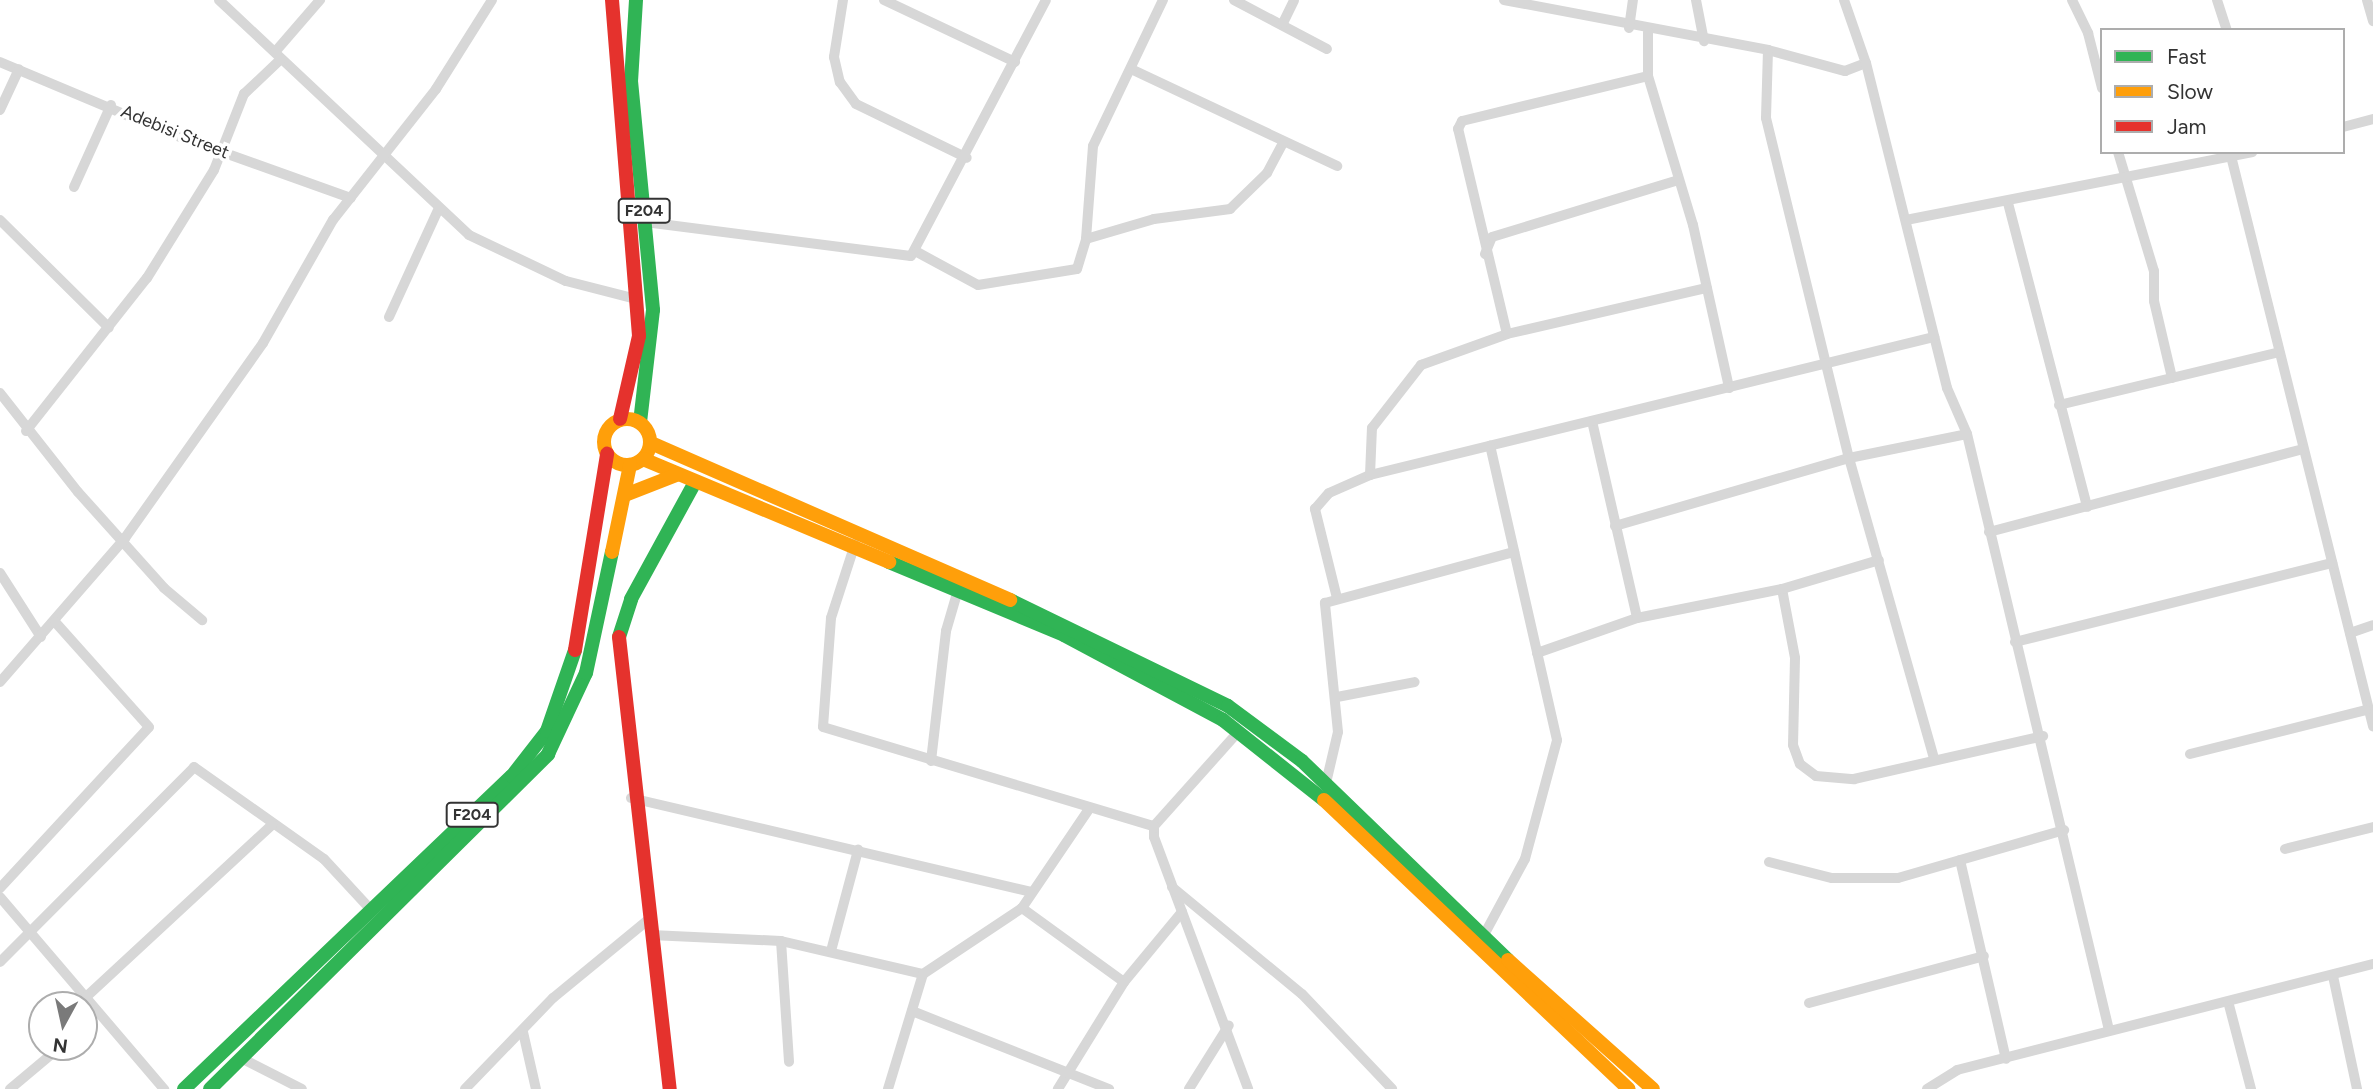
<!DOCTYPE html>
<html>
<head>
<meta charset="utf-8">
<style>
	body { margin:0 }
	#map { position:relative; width:2373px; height:1089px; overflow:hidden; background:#fff; font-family:Figtree,sans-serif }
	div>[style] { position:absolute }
	.street>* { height:10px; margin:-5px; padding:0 5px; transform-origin:5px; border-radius:5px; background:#d7d7d7 }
	.fast>* { height:14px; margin:-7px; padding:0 7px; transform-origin:7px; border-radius:7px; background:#30b455 }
	.slow>* { height:14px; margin:-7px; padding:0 7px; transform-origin:7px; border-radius:7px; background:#ff9f0a }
	.slow>.ring { margin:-7px; padding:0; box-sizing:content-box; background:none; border:14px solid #ff9f0a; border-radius:50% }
	.jam>* { height:14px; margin:-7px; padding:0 7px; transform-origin:7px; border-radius:7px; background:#e5322d }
	span { translate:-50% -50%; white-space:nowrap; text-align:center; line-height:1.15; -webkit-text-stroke:7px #fff; paint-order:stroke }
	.shield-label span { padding:2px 5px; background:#fff; border:2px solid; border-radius:5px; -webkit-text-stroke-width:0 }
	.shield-label { font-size:16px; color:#333; font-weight:700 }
	.street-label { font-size:18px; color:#333 }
	.legend { position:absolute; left:2100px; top:28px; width:245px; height:126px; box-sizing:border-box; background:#fff; border:2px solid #adadad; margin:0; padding:9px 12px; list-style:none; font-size:21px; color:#333 }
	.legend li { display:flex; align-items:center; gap:14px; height:35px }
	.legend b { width:35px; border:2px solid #adadad }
	.north { position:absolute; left:28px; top:991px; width:70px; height:70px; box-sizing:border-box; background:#fff; border:2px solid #adadad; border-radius:50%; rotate:188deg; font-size:19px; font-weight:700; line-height:28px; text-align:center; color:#333 }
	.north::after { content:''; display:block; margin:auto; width:24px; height:32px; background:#7a7a7a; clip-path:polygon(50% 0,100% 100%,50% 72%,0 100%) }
</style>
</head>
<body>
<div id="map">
	<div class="street">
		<div style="left:219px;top:0;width:343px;rotate:43.2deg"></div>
		<div style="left:469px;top:235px;width:107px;rotate:25.4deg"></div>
		<div style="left:566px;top:281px;width:72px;rotate:14.4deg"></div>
		<div style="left:843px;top:0;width:58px;rotate:99deg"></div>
		<div style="left:834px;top:57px;width:26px;rotate:77deg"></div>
		<div style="left:840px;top:82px;width:27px;rotate:54deg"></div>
		<div style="left:856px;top:104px;width:123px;rotate:25.9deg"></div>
		<div style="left:884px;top:0;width:145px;rotate:25.3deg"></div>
		<div style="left:1234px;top:0;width:105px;rotate:27.8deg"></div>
		<div style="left:1504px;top:0;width:269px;rotate:10.7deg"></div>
		<div style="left:1768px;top:50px;width:80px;rotate:15.3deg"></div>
		<div style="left:1845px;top:71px;width:22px;rotate:-21deg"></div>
		<div style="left:1696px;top:0;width:42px;rotate:79deg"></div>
		<div style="left:1844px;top:0;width:67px;rotate:70.8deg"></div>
		<div style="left:1866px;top:63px;width:335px;rotate:76deg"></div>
		<div style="left:1947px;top:388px;width:50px;rotate:66.5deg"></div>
		<div style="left:1967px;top:434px;width:613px;rotate:76.6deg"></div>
		<div style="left:2072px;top:0;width:37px;rotate:64deg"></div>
		<div style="left:2088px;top:33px;width:57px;rotate:75.7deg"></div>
		<div style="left:2217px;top:0;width:32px;rotate:72deg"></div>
		<div style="left:2367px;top:0;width:22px;rotate:74deg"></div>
		<div style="left:1283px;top:23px;width:25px;rotate:-64deg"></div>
		<div style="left:1629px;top:28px;width:28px;rotate:-82deg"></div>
		<div style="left:1648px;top:32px;width:44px;rotate:90deg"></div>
		<div style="left:1648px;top:76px;width:156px;rotate:73.2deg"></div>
		<div style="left:1693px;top:225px;width:167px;rotate:77.5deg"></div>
		<div style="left:1768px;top:50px;width:68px;rotate:91.7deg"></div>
		<div style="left:1766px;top:118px;width:350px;rotate:76.3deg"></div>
		<div style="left:1849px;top:458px;width:313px;rotate:74.2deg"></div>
		<div style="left:275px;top:52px;width:69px;rotate:-49.1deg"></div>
		<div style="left:0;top:62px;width:183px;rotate:22.8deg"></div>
		<div style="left:169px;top:133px;width:193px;rotate:19.7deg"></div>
		<div style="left:1131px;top:69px;width:228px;rotate:25.2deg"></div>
		<div style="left:0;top:110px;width:45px;rotate:-65.1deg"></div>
		<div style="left:2343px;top:127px;width:31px;rotate:-15deg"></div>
		<div style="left:2118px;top:152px;width:124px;rotate:73.2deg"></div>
		<div style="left:2154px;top:271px;width:30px;rotate:90deg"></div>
		<div style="left:2154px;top:301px;width:79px;rotate:76.8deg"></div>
		<div style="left:2230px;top:152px;width:592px;rotate:76.01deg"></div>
		<div style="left:74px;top:187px;width:90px;rotate:-65.7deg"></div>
		<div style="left:2008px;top:203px;width:314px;rotate:75.4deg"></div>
		<div style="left:0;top:220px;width:153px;rotate:44.7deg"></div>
		<div style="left:1906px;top:220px;width:353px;rotate:-11.1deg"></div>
		<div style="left:645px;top:222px;width:268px;rotate:7.3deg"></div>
		<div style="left:911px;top:256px;width:289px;rotate:-62.2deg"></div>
		<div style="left:1086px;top:239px;width:71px;rotate:-16.4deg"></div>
		<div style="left:1154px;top:219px;width:77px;rotate:-7.5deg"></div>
		<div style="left:1230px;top:209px;width:52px;rotate:-44.2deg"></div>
		<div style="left:1267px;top:173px;width:34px;rotate:-62deg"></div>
		<div style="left:917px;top:252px;width:69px;rotate:28.4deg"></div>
		<div style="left:978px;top:285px;width:100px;rotate:-9.2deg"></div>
		<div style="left:1077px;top:269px;width:31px;rotate:-73deg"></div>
		<div style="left:1086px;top:239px;width:93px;rotate:-85.7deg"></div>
		<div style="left:1093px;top:146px;width:162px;rotate:-64.4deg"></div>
		<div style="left:1485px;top:254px;width:18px;rotate:-68deg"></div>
		<div style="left:1492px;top:237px;width:195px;rotate:-17deg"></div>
		<div style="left:389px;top:317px;width:118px;rotate:-65.4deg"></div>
		<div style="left:1507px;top:334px;width:211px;rotate:-103.4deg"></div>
		<div style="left:1458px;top:129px;width:9px;rotate:-63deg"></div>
		<div style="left:1462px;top:121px;width:191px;rotate:-13.6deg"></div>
		<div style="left:0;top:393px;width:126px;rotate:51.8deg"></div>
		<div style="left:78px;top:492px;width:129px;rotate:48.1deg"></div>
		<div style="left:164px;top:588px;width:50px;rotate:40.1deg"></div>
		<div style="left:2059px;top:405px;width:226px;rotate:-13.5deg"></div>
		<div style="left:1592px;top:421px;width:202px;rotate:77.1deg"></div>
		<div style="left:26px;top:431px;width:195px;rotate:-51.7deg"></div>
		<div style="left:147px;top:278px;width:127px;rotate:-58.2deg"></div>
		<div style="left:214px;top:170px;width:82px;rotate:-68.5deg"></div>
		<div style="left:244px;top:94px;width:51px;rotate:-43.4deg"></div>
		<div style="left:1370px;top:475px;width:47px;rotate:-87.6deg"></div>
		<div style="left:1372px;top:428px;width:80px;rotate:-52.1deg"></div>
		<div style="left:1421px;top:365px;width:91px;rotate:-19.8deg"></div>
		<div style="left:1507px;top:334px;width:205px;rotate:-13deg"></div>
		<div style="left:1615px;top:526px;width:244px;rotate:-16.2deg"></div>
		<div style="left:1849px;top:458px;width:120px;rotate:-11.5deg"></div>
		<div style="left:1989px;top:532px;width:325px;rotate:-14.8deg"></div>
		<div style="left:855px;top:544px;width:78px;rotate:108deg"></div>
		<div style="left:831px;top:618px;width:109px;rotate:94.2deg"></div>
		<div style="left:823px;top:727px;width:345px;rotate:16.7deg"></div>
		<div style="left:0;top:573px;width:76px;rotate:57.4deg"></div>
		<div style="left:1782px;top:589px;width:70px;rotate:79.3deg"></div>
		<div style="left:1795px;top:658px;width:87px;rotate:91.3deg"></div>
		<div style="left:1793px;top:745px;width:20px;rotate:70deg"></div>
		<div style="left:1800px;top:764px;width:20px;rotate:37deg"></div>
		<div style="left:1816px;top:776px;width:38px;rotate:5deg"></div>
		<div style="left:1854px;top:779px;width:194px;rotate:-12.8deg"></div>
		<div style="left:1337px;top:598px;width:92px;rotate:-103.9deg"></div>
		<div style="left:1315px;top:509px;width:21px;rotate:-49deg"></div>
		<div style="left:1329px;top:493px;width:45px;rotate:-23.7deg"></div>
		<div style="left:1370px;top:475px;width:581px;rotate:-13.75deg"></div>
		<div style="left:2350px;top:633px;width:24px;rotate:-19deg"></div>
		<div style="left:2015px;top:642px;width:327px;rotate:-14deg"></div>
		<div style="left:1537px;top:653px;width:106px;rotate:-19.3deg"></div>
		<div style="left:1637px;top:618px;width:148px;rotate:-11.3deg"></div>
		<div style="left:1782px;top:589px;width:101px;rotate:-16.6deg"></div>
		<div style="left:0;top:682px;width:191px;rotate:-49deg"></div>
		<div style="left:125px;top:538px;width:239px;rotate:-54.7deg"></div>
		<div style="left:263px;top:343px;width:142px;rotate:-60.4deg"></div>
		<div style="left:333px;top:220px;width:167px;rotate:-51.8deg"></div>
		<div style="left:436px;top:89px;width:105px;rotate:-57.8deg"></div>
		<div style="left:1337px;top:697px;width:79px;rotate:-10.9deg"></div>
		<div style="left:1239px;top:731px;width:127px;rotate:131.8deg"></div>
		<div style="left:1154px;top:826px;width:11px;rotate:90deg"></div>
		<div style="left:1154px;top:837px;width:269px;rotate:69.5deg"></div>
		<div style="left:2190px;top:754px;width:181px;rotate:-14deg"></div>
		<div style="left:931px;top:761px;width:131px;rotate:-83.4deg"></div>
		<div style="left:946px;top:631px;width:43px;rotate:-73.7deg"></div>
		<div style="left:1326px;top:783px;width:52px;rotate:-76.8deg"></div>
		<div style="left:1338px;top:732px;width:130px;rotate:-95.8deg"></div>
		<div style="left:1325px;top:603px;width:196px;rotate:-15.1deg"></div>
		<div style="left:631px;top:798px;width:412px;rotate:13.2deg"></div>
		<div style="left:2285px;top:849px;width:91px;rotate:-14deg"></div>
		<div style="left:1960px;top:860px;width:204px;rotate:77deg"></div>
		<div style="left:1769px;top:862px;width:65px;rotate:14.3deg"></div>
		<div style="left:1832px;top:878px;width:66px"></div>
		<div style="left:1898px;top:878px;width:173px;rotate:-16.1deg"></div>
		<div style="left:1172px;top:887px;width:168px;rotate:39.5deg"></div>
		<div style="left:1302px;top:994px;width:131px;rotate:46.5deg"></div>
		<div style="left:0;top:888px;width:219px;rotate:-47.2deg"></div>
		<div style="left:149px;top:727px;width:141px;rotate:-131.8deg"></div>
		<div style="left:0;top:897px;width:253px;rotate:49.5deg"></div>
		<div style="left:1022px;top:908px;width:126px;rotate:36deg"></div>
		<div style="left:1124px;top:982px;width:126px;rotate:121.7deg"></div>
		<div style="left:651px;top:935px;width:130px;rotate:2.6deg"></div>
		<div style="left:781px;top:941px;width:146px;rotate:13.1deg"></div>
		<div style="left:1484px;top:935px;width:86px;rotate:-61.7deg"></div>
		<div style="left:1525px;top:859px;width:123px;rotate:-74.9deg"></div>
		<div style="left:1557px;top:740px;width:302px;rotate:-102.8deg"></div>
		<div style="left:781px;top:941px;width:121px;rotate:86.2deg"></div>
		<div style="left:831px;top:951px;width:105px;rotate:-75deg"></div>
		<div style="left:0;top:962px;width:275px;rotate:-45.1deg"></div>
		<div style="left:194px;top:767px;width:159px;rotate:35.3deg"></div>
		<div style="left:324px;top:859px;width:71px;rotate:47.3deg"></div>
		<div style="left:2333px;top:976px;width:116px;rotate:78deg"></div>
		<div style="left:1124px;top:982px;width:91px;rotate:-50.4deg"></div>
		<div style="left:85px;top:998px;width:255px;rotate:-42.8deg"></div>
		<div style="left:1809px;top:1003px;width:181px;rotate:-15deg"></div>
		<div style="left:2229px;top:1005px;width:87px;rotate:75.3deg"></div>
		<div style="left:912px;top:1011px;width:212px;rotate:21.6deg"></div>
		<div style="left:84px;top:1024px;width:18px;rotate:-45deg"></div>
		<div style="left:523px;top:1032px;width:58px;rotate:77.2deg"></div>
		<div style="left:243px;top:1059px;width:66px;rotate:27deg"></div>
		<div style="left:10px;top:1089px;width:65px;rotate:-40deg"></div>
		<div style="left:465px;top:1089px;width:127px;rotate:-46deg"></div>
		<div style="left:553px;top:998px;width:123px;rotate:-39.4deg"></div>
		<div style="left:888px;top:1089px;width:120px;rotate:-73.1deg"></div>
		<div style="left:923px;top:974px;width:119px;rotate:-33.7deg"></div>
		<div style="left:1022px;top:908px;width:120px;rotate:-55.9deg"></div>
		<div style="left:1189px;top:1089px;width:75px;rotate:-58deg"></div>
		<div style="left:1927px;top:1089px;width:36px;rotate:-32deg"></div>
		<div style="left:1957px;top:1070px;width:429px;rotate:-14.3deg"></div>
	</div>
	<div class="fast">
		<div style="left:636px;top:0;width:81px;rotate:93.5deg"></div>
		<div style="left:631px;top:81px;width:230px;rotate:84.5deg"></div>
		<div style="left:653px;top:310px;width:113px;rotate:96.6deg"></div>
		<div style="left:889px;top:562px;width:190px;rotate:22.6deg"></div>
		<div style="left:1064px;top:635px;width:180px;rotate:28.1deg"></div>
		<div style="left:1223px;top:720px;width:129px;rotate:38.4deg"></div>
		<div style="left:1010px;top:600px;width:242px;rotate:25.9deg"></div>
		<div style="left:1228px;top:706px;width:92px;rotate:36.6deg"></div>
		<div style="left:1302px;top:761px;width:286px;rotate:44deg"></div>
		<div style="left:619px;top:637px;width:40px;rotate:-72deg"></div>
		<div style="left:631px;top:599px;width:133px;rotate:-61.3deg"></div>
		<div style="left:184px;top:1089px;width:453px;rotate:-43.7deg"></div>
		<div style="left:512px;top:776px;width:57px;rotate:-52.1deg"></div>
		<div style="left:547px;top:731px;width:86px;rotate:-70.9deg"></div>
		<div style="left:210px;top:1089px;width:476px;rotate:-44.7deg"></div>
		<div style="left:548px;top:754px;width:89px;rotate:-64.9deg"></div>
		<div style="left:586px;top:673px;width:124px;rotate:-77.9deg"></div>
	</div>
	<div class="slow">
		<div class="ring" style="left:604px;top:419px;width:32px;height:32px"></div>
		<div style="left:651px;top:443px;width:392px;rotate:23.6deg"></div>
		<div style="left:643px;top:459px;width:267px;rotate:22.7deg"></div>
		<div style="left:625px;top:495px;width:55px;rotate:-21.4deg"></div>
		<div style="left:612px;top:552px;width:89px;rotate:-78.3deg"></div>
		<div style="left:1324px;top:800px;width:420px;rotate:43.5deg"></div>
		<div style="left:1508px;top:960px;width:194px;rotate:41.7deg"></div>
	</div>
	<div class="jam">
		<div style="left:612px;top:0;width:337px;rotate:85.4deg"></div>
		<div style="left:639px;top:336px;width:85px;rotate:102.9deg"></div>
		<div style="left:619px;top:637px;width:455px;rotate:83.6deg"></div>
		<div style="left:575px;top:650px;width:199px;rotate:-80.7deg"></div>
	</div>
	<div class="shield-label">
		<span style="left:644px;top:211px">F204</span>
		<span style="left:472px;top:815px">F204</span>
	</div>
	<div class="street-label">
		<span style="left:175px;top:132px;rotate:22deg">Adebisi Street</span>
	</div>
	<ul class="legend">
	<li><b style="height:9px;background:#30b455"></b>Fast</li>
	<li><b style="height:9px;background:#ff9f0a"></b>Slow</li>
	<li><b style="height:9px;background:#e5322d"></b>Jam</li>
	</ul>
	<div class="north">N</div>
</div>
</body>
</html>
